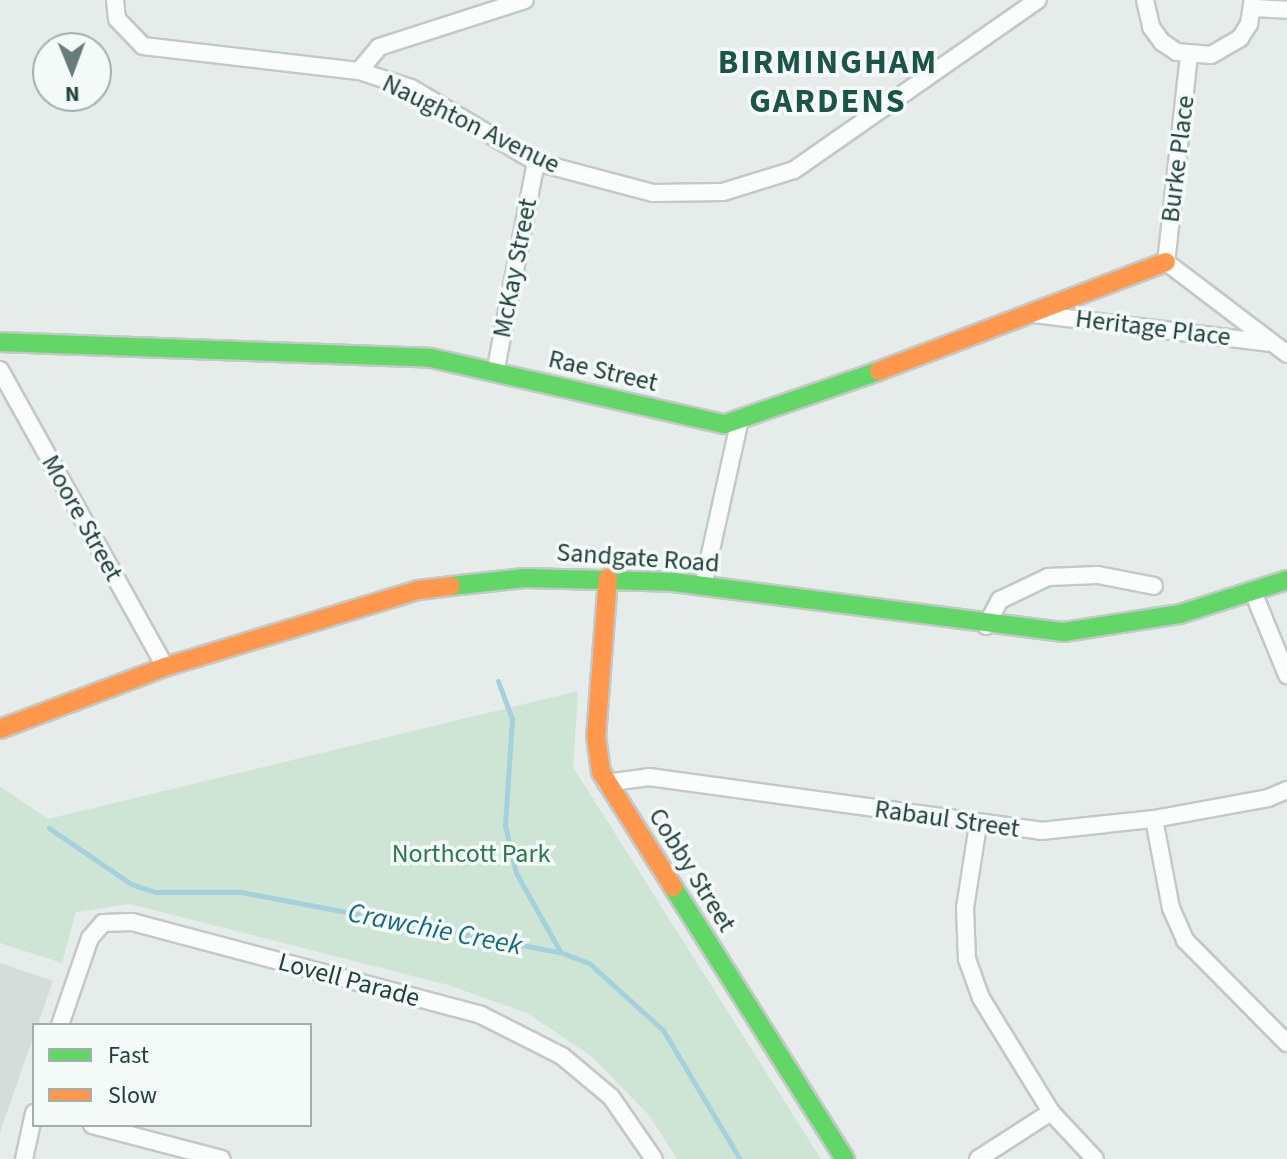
<!DOCTYPE html>
<html>
<head>
<meta charset="utf-8">
<style>
	body { margin:0 }
	#map { position:relative; width:1287px; height:1159px; overflow:hidden; background:#e6ece9; font-family:"Source Sans 3",sans-serif }
	div>[style] { position:absolute }
	.built>* { inset:0; background:#d4ddd9 }
	.green>* { inset:0; background:#cee5d6 }
	.stream>* { height:5px; margin:-2.5px; padding:0 2.5px; transform-origin:2.5px; border-radius:2.5px; background:#a5d1dc }
	.roads { filter:drop-shadow(2px 0 #c3c9c7) drop-shadow(-2px 0 #c3c9c7) drop-shadow(0 2px #c3c9c7) drop-shadow(0 -2px #c3c9c7) }
	.street>* { height:16px; margin:-8px; padding:0 8px; transform-origin:8px; border-radius:8px; background:#fbfcfc }
	.fast>* { height:18px; margin:-9px; padding:0 9px; transform-origin:9px; border-radius:9px; background:#63d668 }
	.slow>* { height:18px; margin:-9px; padding:0 9px; transform-origin:9px; border-radius:9px; background:#ff974d }
	span { translate:-50% -50%; white-space:nowrap; text-align:center; line-height:1.15; -webkit-text-stroke:7px #f4faf8; paint-order:stroke }
	.street-label { font-size:26px; color:#22413a }
	.park-label { font-size:26px; color:#297a4d }
	.water-label { font-size:28px; color:#186a81; font-style:italic }
	.district-label { font-size:34px; color:#1c5449; font-weight:700; letter-spacing:2px }
	.legend { position:absolute; left:32px; top:1023px; width:280px; height:104px; box-sizing:border-box; background:#f4faf8; border:2px solid #a0b0ac; margin:0; padding:10px 14px; list-style:none; font-size:24px; color:#22413a }
	.legend li { display:flex; align-items:center; gap:16px; height:40px }
	.legend b { width:40px; border:2px solid #a0b0ac }
	.north { position:absolute; left:32px; top:32px; width:80px; height:80px; box-sizing:border-box; background:#f4faf8; border:2px solid #a0b0ac; border-radius:50%; rotate:179deg; font-size:22px; font-weight:700; line-height:32px; text-align:center; color:#22413a }
	.north::after { content:''; display:block; margin:auto; width:28px; height:36px; background:#677d77; clip-path:polygon(50% 0,100% 100%,50% 72%,0 100%) }
</style>
</head>
<body>
<div id="map">
	<div class="built">
		<div style="clip-path:polygon(0 963px,53px 981px,0 1132px)"></div>
	</div>
	<div class="green">
		<div style="clip-path:polygon(578px 691px,573px 767px,821px 1159px,677px 1159px,648px 1114px,591px 1056px,527px 1013px,448px 985px,130px 904px,76px 912px,62px 963px,0 943px,0 786px,48px 819px)"></div>
	</div>
	<div class="stream">
		<div style="left:498px;top:681px;width:40px;rotate:69.8deg"></div>
		<div style="left:512px;top:719px;width:106px;rotate:93.8deg"></div>
		<div style="left:505px;top:825px;width:49px;rotate:77.1deg"></div>
		<div style="left:516px;top:873px;width:90px;rotate:60.6deg"></div>
		<div style="left:49px;top:828px;width:99px;rotate:34.3deg"></div>
		<div style="left:131px;top:884px;width:26px;rotate:18deg"></div>
		<div style="left:156px;top:892px;width:85px"></div>
		<div style="left:241px;top:892px;width:325px;rotate:10.7deg"></div>
		<div style="left:560px;top:952px;width:31px;rotate:21deg"></div>
		<div style="left:589px;top:963px;width:100px;rotate:42.2deg"></div>
		<div style="left:663px;top:1030px;width:150px;rotate:59.2deg"></div>
	</div>
	<div class="roads">
		<div class="street">
			<div style="left:115px;top:0;width:19px;rotate:84deg"></div>
			<div style="left:117px;top:19px;width:37px;rotate:46deg"></div>
			<div style="left:143px;top:46px;width:217px;rotate:6.6deg"></div>
			<div style="left:359px;top:71px;width:55px;rotate:18.1deg"></div>
			<div style="left:411px;top:88px;width:145px;rotate:30.6deg"></div>
			<div style="left:536px;top:162px;width:121px;rotate:14.8deg"></div>
			<div style="left:653px;top:193px;width:70px;rotate:-0.8deg"></div>
			<div style="left:723px;top:192px;width:74px;rotate:-17.2deg"></div>
			<div style="left:794px;top:170px;width:297px;rotate:-34.9deg"></div>
			<div style="left:1145px;top:0;width:28px;rotate:77deg"></div>
			<div style="left:1151px;top:27px;width:19px;rotate:54deg"></div>
			<div style="left:1162px;top:42px;width:18px;rotate:34deg"></div>
			<div style="left:1177px;top:52px;width:34px;rotate:5deg"></div>
			<div style="left:1211px;top:55px;width:34px;rotate:-30deg"></div>
			<div style="left:1240px;top:38px;width:17px;rotate:-57deg"></div>
			<div style="left:1249px;top:24px;width:24px;rotate:-81deg"></div>
			<div style="left:1253px;top:8px;width:34px;rotate:3deg"></div>
			<div style="left:1189px;top:55px;width:208px;rotate:96.3deg"></div>
			<div style="left:1166px;top:262px;width:152px;rotate:37.2deg"></div>
			<div style="left:359px;top:71px;width:31px;rotate:-50deg"></div>
			<div style="left:379px;top:47px;width:153px;rotate:-17.8deg"></div>
			<div style="left:1034px;top:314px;width:239px;rotate:7deg"></div>
			<div style="left:0;top:370px;width:340px;rotate:60.9deg"></div>
			<div style="left:495px;top:373px;width:215px;rotate:-79deg"></div>
			<div style="left:703px;top:586px;width:167px;rotate:-77.5deg"></div>
			<div style="left:1253px;top:592px;width:90px;rotate:67.7deg"></div>
			<div style="left:986px;top:626px;width:30px;rotate:-62deg"></div>
			<div style="left:1000px;top:600px;width:53px;rotate:-25.6deg"></div>
			<div style="left:1048px;top:577px;width:50px;rotate:-2.3deg"></div>
			<div style="left:1098px;top:575px;width:57px;rotate:11.1deg"></div>
			<div style="left:606px;top:783px;width:43px;rotate:-7.9deg"></div>
			<div style="left:649px;top:777px;width:396px;rotate:7.8deg"></div>
			<div style="left:1041px;top:831px;width:114px;rotate:-6.1deg"></div>
			<div style="left:1154px;top:819px;width:116px;rotate:-10.4deg"></div>
			<div style="left:1268px;top:798px;width:21px;rotate:-23deg"></div>
			<div style="left:1154px;top:819px;width:91px;rotate:79.2deg"></div>
			<div style="left:1171px;top:908px;width:35px;rotate:66deg"></div>
			<div style="left:1185px;top:940px;width:145px;rotate:45.3deg"></div>
			<div style="left:978px;top:825px;width:84px;rotate:98.9deg"></div>
			<div style="left:965px;top:908px;width:51px;rotate:87.8deg"></div>
			<div style="left:967px;top:959px;width:41px;rotate:70.3deg"></div>
			<div style="left:981px;top:998px;width:134px;rotate:58.4deg"></div>
			<div style="left:1051px;top:1112px;width:64px;rotate:46.9deg"></div>
			<div style="left:60px;top:1025px;width:92px;rotate:-71deg"></div>
			<div style="left:90px;top:938px;width:20px;rotate:-49deg"></div>
			<div style="left:103px;top:923px;width:29px;rotate:-2deg"></div>
			<div style="left:132px;top:922px;width:361px;rotate:14.9deg"></div>
			<div style="left:481px;top:1015px;width:91px;rotate:26.8deg"></div>
			<div style="left:562px;top:1056px;width:64px;rotate:39.9deg"></div>
			<div style="left:611px;top:1097px;width:75px;rotate:55.3deg"></div>
			<div style="left:92px;top:1125px;width:134px;rotate:14.7deg"></div>
			<div style="left:24px;top:1159px;width:47px;rotate:-77.7deg"></div>
			<div style="left:978px;top:1159px;width:87px;rotate:-32.8deg"></div>
		</div>
		<div class="fast">
			<div style="left:0;top:342px;width:431px;rotate:2.1deg"></div>
			<div style="left:431px;top:358px;width:301px;rotate:12.7deg"></div>
			<div style="left:725px;top:424px;width:163px;rotate:-19deg"></div>
			<div style="left:451px;top:586px;width:74px;rotate:-6.2deg"></div>
			<div style="left:525px;top:578px;width:148px;rotate:1.5deg"></div>
			<div style="left:673px;top:582px;width:394px;rotate:7.3deg"></div>
			<div style="left:1064px;top:632px;width:117px;rotate:-8.8deg"></div>
			<div style="left:1180px;top:614px;width:112px;rotate:-17.6deg"></div>
			<div style="left:673px;top:887px;width:322px;rotate:57.7deg"></div>
		</div>
		<div class="slow">
			<div style="left:879px;top:371px;width:307px;rotate:-20.8deg"></div>
			<div style="left:608px;top:578px;width:158px;rotate:94.3deg"></div>
			<div style="left:596px;top:736px;width:36px;rotate:82deg"></div>
			<div style="left:601px;top:772px;width:136px;rotate:57.9deg"></div>
			<div style="left:0;top:729px;width:176px;rotate:-20.6deg"></div>
			<div style="left:165px;top:667px;width:265px;rotate:-16.9deg"></div>
			<div style="left:419px;top:590px;width:32px;rotate:-7deg"></div>
		</div>
	</div>
	<div class="street-label">
		<span style="left:471px;top:124px;rotate:26deg">Naughton Avenue</span>
		<span style="left:1178px;top:159px;rotate:-83deg">Burke Place</span>
		<span style="left:515px;top:268px;rotate:-79deg">McKay Street</span>
		<span style="left:1153px;top:328px;rotate:7deg">Heritage Place</span>
		<span style="left:603px;top:371px;rotate:13deg">Rae Street</span>
		<span style="left:82px;top:518px;rotate:61deg">Moore Street</span>
		<span style="left:638px;top:558px;rotate:4deg">Sandgate Road</span>
		<span style="left:947px;top:819px;rotate:8deg">Rabaul Street</span>
		<span style="left:692px;top:870px;rotate:58deg">Cobby Street</span>
		<span style="left:349px;top:980px;rotate:15deg">Lovell Parade</span>
	</div>
	<div class="park-label">
		<span style="left:471px;top:854px">Northcott Park</span>
	</div>
	<div class="water-label">
		<span style="left:435px;top:929px;rotate:11deg">Crawchie Creek</span>
	</div>
	<div class="district-label">
		<span style="left:828px;top:82px">BIRMINGHAM<br>GARDENS</span>
	</div>
	<ul class="legend">
	<li><b style="height:10px;background:#63d668"></b>Fast</li>
	<li><b style="height:10px;background:#ff974d"></b>Slow</li>
	</ul>
	<div class="north">N</div>
</div>
</body>
</html>
